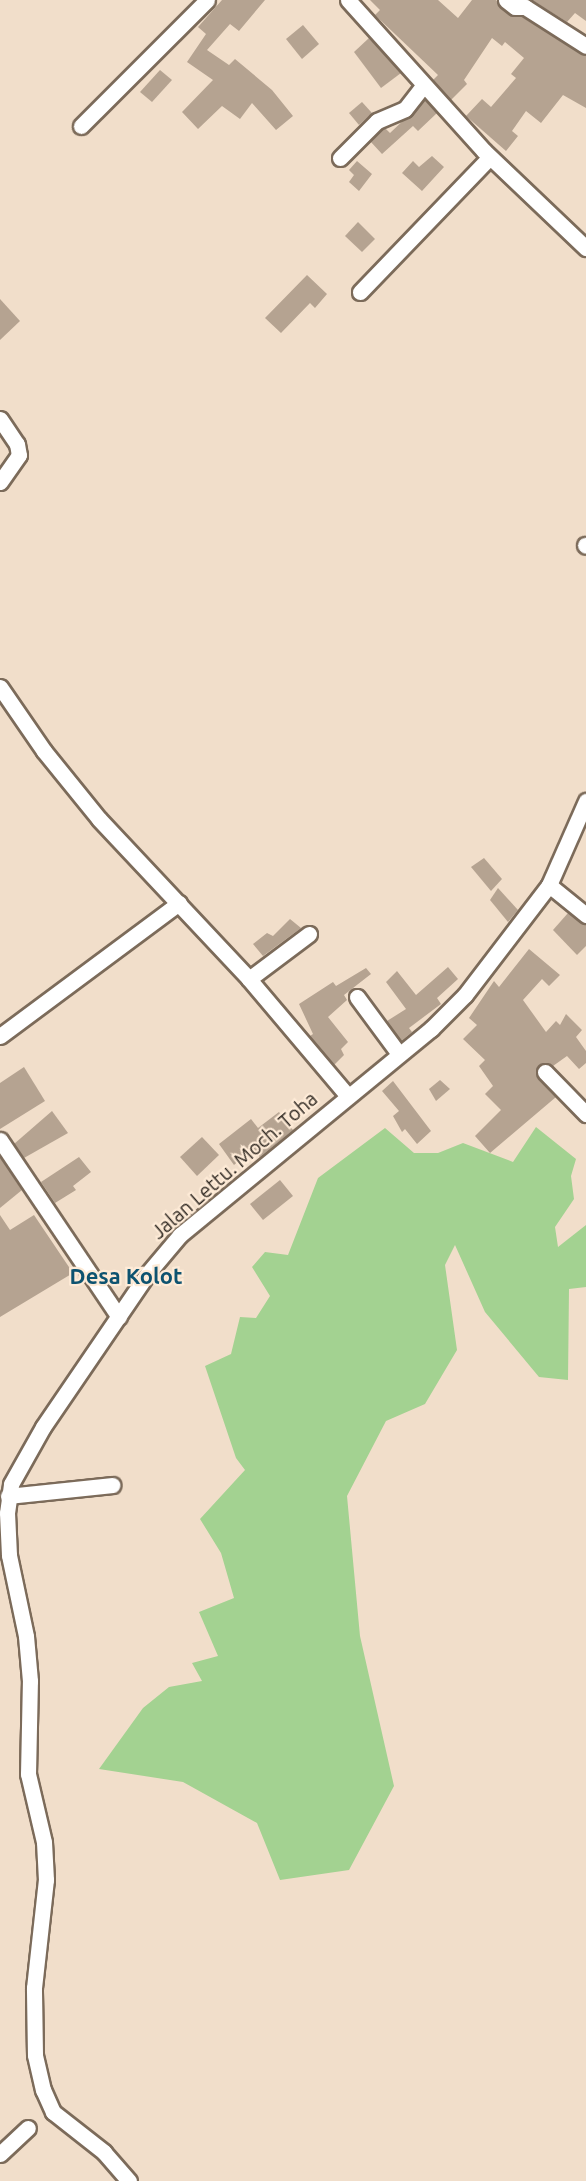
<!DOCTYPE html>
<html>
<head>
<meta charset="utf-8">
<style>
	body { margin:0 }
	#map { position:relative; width:586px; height:2181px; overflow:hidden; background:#f1deca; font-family:Ubuntu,sans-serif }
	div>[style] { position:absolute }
	.green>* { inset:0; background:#a3d291 }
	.building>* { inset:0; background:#b5a391 }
	.roads { filter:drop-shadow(2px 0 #7c6b5a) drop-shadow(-2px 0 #7c6b5a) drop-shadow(0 2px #7c6b5a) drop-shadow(0 -2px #7c6b5a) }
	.street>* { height:15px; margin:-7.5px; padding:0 7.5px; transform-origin:7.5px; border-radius:7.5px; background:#fff }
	span { translate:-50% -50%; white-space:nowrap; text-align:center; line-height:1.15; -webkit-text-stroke:4.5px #feebd7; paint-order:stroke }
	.street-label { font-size:20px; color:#2e2720 }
	.quarter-label { font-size:22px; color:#0e5370; font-weight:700 }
</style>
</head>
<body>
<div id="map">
	<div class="green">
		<div style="clip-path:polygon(536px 1127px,576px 1159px,571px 1176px,574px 1199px,555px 1227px,558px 1247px,586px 1225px,586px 1287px,569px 1289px,568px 1380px,539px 1377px,485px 1312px,455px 1245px,445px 1265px,457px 1350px,425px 1404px,386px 1421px,347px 1496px,360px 1636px,394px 1786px,349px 1870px,280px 1880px,257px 1823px,183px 1782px,99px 1769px,143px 1708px,169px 1687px,202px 1681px,192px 1663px,218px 1656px,199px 1612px,234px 1598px,221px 1553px,200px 1519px,245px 1470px,236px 1458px,205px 1366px,231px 1354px,240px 1317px,256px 1318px,270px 1296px,252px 1267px,265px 1252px,288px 1255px,318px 1178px,385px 1128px,414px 1153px,438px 1153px,463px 1143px,513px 1162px)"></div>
	</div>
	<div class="building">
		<div style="clip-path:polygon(222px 0,265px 0,239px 31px,230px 24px,207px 50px,229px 65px,235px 59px,272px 90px,293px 116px,276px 130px,252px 103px,240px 119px,222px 106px,198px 129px,182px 112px,213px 80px,187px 62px,206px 34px,198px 27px)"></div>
		<div style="clip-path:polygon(370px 0,438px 0,458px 18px,472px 0,496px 0,509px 15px,522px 17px,586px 56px,586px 108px,563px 95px,541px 123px,526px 111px,512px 131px,518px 136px,506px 151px,466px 116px,482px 99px,491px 107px,516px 78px,511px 74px,524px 58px,505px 42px,502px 46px,492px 38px,464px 80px,467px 84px,451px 100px,433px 80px,438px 75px,375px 15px,380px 10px)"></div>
		<div style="clip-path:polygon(532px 0,586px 0,586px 21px,575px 13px,567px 22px)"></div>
		<div style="clip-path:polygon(303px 25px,319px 44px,302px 59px,286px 39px)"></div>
		<div style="clip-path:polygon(369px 38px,401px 73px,381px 88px,354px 52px)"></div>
		<div style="clip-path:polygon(160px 70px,172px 80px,152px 102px,140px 92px)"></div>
		<div style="clip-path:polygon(425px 100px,437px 113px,418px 131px,413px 126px,382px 154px,370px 141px,385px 128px,390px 133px)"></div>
		<div style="clip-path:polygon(362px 102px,372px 113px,359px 125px,349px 113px)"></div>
		<div style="clip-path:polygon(432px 156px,444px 167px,422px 191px,402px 173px,413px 161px,419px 167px)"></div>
		<div style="clip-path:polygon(357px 161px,372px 174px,359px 191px,349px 182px,354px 175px,349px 170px)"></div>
		<div style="clip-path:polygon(358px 222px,375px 239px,362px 252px,345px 236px)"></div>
		<div style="clip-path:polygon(307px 275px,327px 294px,315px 308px,310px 303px,281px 333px,265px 318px)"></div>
		<div style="clip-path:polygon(0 299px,20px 321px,0 340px)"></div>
		<div style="clip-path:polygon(484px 858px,502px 879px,491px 891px,471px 867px)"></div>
		<div style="clip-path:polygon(498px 888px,518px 910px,508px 922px,490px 900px)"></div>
		<div style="clip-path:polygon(568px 913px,586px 925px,586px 946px,577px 955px,553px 930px)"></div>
		<div style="clip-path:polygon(290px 919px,301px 928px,263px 956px,253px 944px,267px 933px,273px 936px)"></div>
		<div style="clip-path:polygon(529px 949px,560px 975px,549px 986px,542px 979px,523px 1000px,546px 1032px,556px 1021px,560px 1025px,566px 1014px,582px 1030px,576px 1037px,586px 1051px,586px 1063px,579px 1069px,567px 1056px,553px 1066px,539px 1065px,536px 1075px,556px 1097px,490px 1153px,475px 1136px,501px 1110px,485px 1094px,493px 1086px,479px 1066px,485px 1060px,463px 1039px,477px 1025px,469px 1018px,494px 981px,499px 987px)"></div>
		<div style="clip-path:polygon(448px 967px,458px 979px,437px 998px,441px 1004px,409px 1028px,412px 1032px,401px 1041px,387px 1021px,406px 1009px,386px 982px,397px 971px,416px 995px)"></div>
		<div style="clip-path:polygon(366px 968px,371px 974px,344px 995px,347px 1000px,328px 1017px,348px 1042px,341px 1049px,344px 1055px,334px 1065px,310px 1036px,313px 1034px,299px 1004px,333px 982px,336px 986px)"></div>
		<div style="clip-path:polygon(24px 1067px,45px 1101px,0 1129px,0 1083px)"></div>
		<div style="clip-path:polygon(440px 1080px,450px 1089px,436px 1101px,429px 1089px)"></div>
		<div style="clip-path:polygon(393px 1081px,431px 1131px,417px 1144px,405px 1129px,402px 1132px,393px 1116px,399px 1111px,382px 1091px)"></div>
		<div style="clip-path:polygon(52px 1111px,68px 1133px,24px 1158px,14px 1144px)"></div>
		<div style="clip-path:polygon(279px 1112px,293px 1130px,260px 1157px,252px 1149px,234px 1165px,219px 1144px,251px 1119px,258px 1128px)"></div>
		<div style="clip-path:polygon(202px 1137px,219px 1155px,197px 1176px,180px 1157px)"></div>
		<div style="clip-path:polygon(0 1157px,22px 1190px,0 1208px)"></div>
		<div style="clip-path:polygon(79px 1157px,91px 1172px,73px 1186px,76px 1190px,55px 1203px,41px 1182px)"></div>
		<div style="clip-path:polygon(280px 1180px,293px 1196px,263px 1220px,250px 1204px)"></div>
		<div style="clip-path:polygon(0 1215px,10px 1230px,34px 1215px,73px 1273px,0 1317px)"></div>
	</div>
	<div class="roads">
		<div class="street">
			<div style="left:348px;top:0;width:203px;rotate:48deg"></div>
			<div style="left:484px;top:151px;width:141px;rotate:43.6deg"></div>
			<div style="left:506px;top:0;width:11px;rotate:38deg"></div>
			<div style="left:515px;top:7px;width:10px"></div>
			<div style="left:525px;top:7px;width:72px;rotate:32.6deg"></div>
			<div style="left:81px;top:126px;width:178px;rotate:-45deg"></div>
			<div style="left:340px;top:158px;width:52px;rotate:-45deg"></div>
			<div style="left:377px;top:121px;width:30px;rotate:-23deg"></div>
			<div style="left:405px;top:109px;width:29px;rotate:-52deg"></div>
			<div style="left:360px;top:292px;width:187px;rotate:-46.1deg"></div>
			<div style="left:0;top:419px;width:30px;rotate:56deg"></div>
			<div style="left:17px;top:444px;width:11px;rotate:80deg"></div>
			<div style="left:19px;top:455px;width:33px;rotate:125deg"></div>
			<div style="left:585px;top:545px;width:1px;rotate:45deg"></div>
			<div style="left:0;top:687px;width:78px;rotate:55.5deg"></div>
			<div style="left:44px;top:751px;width:87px;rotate:51deg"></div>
			<div style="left:99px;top:819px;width:219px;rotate:46.8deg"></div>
			<div style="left:249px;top:979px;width:152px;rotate:49.8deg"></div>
			<div style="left:549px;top:885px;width:48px;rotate:39deg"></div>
			<div style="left:249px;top:979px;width:75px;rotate:-36.9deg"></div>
			<div style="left:357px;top:997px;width:71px;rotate:53.6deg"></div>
			<div style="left:0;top:1036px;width:223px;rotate:-36.6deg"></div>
			<div style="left:545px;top:1072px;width:59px;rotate:45.7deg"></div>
			<div style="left:0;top:1140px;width:213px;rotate:56.1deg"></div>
			<div style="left:8px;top:1496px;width:105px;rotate:-6deg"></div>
			<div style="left:0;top:2154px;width:38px;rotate:-43deg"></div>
			<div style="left:129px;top:2181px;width:38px;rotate:-131deg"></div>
			<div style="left:104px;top:2152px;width:65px;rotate:-141.9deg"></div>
			<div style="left:53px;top:2112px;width:24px;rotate:-114deg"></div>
			<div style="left:43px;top:2090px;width:36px;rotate:-103deg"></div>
			<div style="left:35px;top:2055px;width:67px;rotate:-90.9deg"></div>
			<div style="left:34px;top:1988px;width:109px;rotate:-83.7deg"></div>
			<div style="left:46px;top:1880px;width:38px;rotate:-93deg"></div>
			<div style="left:44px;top:1842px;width:70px;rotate:-103.2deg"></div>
			<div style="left:28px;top:1774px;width:93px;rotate:-88.8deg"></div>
			<div style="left:30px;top:1681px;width:45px;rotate:-95.1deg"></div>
			<div style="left:26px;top:1636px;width:83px;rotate:-101.9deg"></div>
			<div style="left:9px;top:1555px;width:42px;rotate:-92.7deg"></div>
			<div style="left:7px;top:1513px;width:29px;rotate:-82deg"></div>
			<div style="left:11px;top:1484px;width:65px;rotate:-60.7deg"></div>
			<div style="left:43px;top:1427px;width:186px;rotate:-55.7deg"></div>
			<div style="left:148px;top:1273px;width:50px;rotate:-49.9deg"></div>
			<div style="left:180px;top:1235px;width:325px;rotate:-39.4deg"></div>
			<div style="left:431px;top:1029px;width:48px;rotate:-45deg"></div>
			<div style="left:465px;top:995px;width:138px;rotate:-52.6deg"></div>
			<div style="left:549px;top:885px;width:92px;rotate:-66.2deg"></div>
		</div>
	</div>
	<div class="street-label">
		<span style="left:234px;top:1165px;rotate:-41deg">Jalan Lettu. Moch. Toha</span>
	</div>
	<div class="quarter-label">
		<span style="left:126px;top:1276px">Desa Kolot</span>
	</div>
</div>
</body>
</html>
